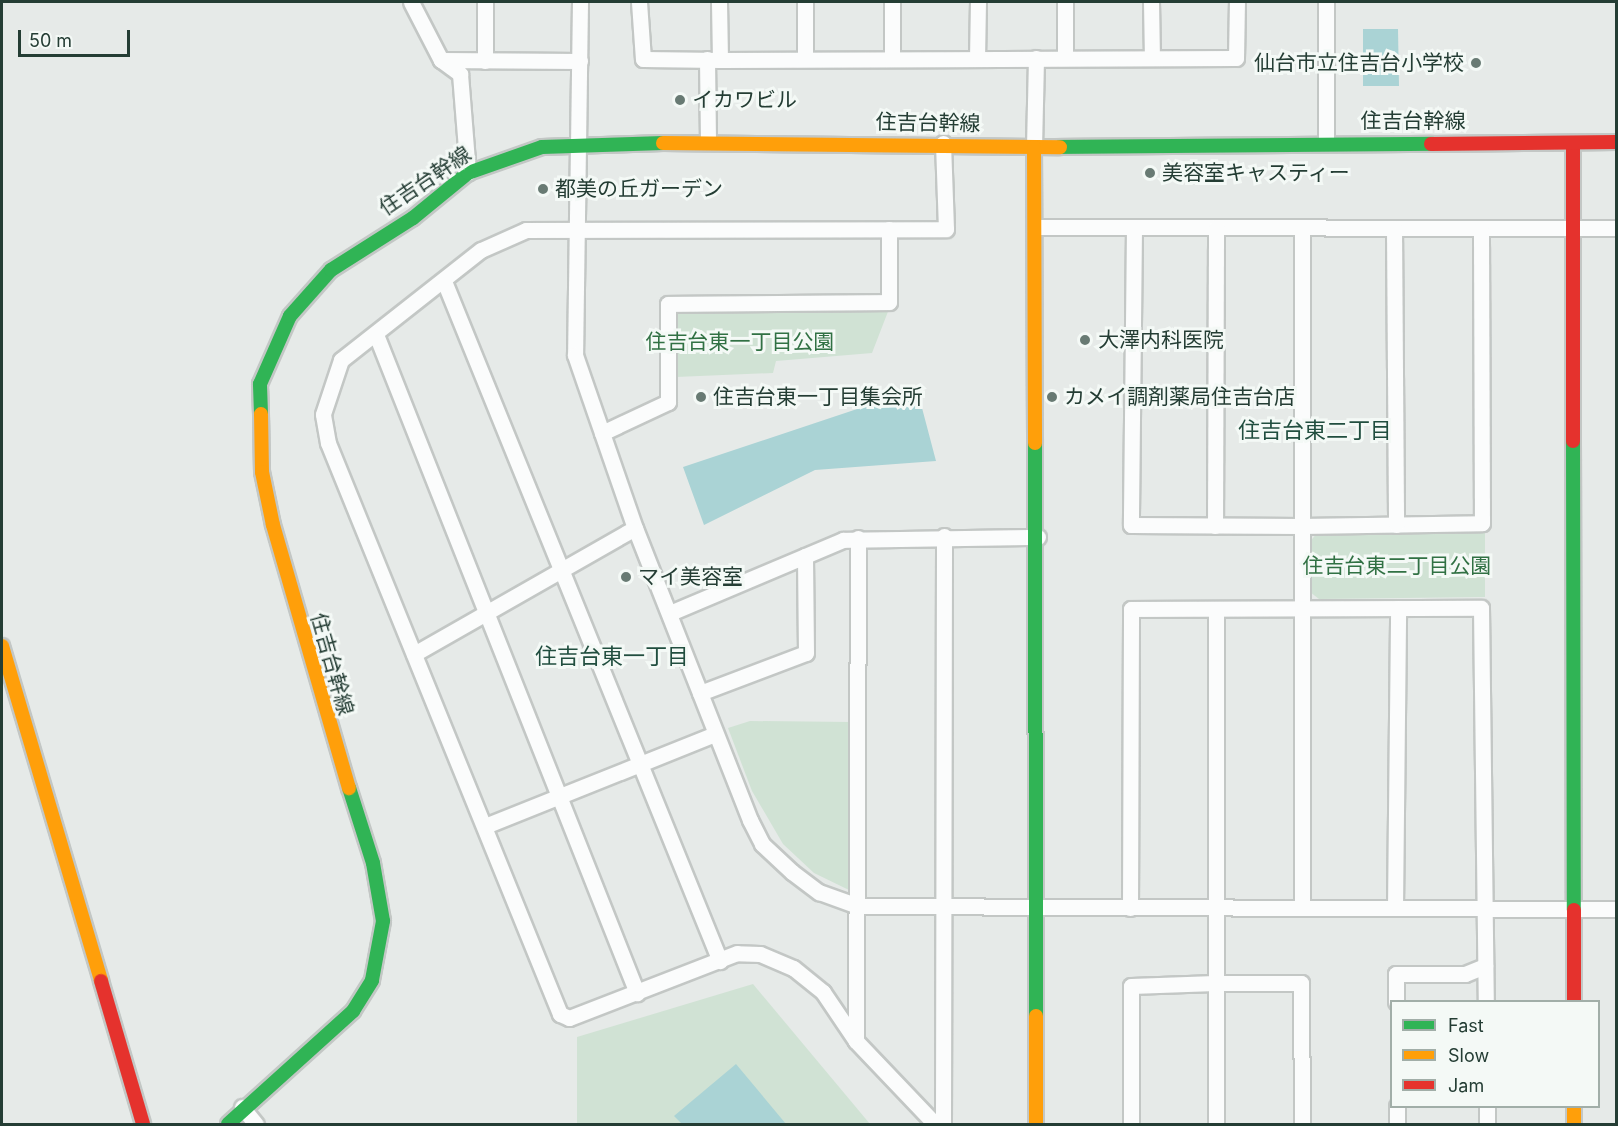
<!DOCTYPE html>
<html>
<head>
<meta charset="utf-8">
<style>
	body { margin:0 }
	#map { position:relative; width:1618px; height:1126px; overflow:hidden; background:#e6eae8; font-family:Inter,"Noto Sans JP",sans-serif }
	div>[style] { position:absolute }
	.green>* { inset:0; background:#d0e2d4 }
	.water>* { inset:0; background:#aad3d5 }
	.roads { filter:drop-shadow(2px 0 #c3c7c5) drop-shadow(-2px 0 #c3c7c5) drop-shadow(0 2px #c3c7c5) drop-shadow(0 -2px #c3c7c5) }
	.street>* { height:15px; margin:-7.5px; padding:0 7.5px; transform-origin:7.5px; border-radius:7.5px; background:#fbfcfc }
	.fast>* { height:14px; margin:-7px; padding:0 7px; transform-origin:7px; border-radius:7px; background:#30b455 }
	.slow>* { height:14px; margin:-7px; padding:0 7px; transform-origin:7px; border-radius:7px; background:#ff9f0a }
	.jam>* { height:14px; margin:-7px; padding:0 7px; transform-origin:7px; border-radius:7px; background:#e5322d }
	.dots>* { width:16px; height:16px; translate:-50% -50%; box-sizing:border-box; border:3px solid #f4f9f6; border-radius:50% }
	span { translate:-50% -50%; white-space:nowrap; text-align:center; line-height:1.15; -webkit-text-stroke:6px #f4f9f6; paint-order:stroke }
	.poi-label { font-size:21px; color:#243d34 }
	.right { translate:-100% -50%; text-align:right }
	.left { translate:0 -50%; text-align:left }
	.street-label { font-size:21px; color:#243d34 }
	.park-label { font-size:21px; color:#317144 }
	.neighbourhood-label { font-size:22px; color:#214e3f }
	.frame { position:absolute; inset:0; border:3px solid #243d34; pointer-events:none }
	.legend { position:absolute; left:1390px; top:1000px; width:210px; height:108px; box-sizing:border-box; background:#f4f9f6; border:2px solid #a1aea8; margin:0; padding:8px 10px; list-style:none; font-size:18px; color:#243d34 }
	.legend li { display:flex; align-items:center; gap:12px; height:30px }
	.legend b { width:30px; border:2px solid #a1aea8 }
	.scale { position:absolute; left:18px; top:30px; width:112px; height:27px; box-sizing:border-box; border:3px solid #243d34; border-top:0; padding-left:8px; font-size:18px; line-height:21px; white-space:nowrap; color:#243d34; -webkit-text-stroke:4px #f4f9f6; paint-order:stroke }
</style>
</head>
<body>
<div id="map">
	<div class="green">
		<div style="clip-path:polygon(889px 309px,872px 353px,776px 361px,773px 373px,676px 377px,677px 314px,686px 310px)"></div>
		<div style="clip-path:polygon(1485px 532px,1485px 597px,1319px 599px,1310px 592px,1309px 543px,1317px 533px)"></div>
		<div style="clip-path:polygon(750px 721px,851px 722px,849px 890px,814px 873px,783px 844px,752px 791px,728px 728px)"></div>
		<div style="clip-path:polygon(753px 984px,870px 1124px,577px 1124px,577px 1037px)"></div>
	</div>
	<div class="water">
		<div style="clip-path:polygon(1363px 29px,1398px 29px,1399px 86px,1363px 86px)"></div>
		<div style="clip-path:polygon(917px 389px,936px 461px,815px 470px,704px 525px,683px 467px)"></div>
		<div style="clip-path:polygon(736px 1064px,786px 1124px,682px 1124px,674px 1116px)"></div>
	</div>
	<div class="roads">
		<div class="street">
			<div style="left:411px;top:2px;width:65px;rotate:62.7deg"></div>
			<div style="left:441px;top:60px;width:24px;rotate:36deg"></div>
			<div style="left:460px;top:74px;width:99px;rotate:85.4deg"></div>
			<div style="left:580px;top:2px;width:353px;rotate:90.8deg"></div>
			<div style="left:575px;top:355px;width:183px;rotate:70.9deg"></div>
			<div style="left:635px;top:528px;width:314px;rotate:68.5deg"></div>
			<div style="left:750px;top:820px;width:27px;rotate:63deg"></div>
			<div style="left:762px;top:844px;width:41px;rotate:43deg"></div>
			<div style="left:792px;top:872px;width:34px;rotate:37deg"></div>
			<div style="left:819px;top:892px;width:41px;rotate:19.7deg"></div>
			<div style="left:858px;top:906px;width:758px;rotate:0.23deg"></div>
			<div style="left:639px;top:2px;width:57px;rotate:86deg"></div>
			<div style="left:643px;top:59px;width:77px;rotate:0.7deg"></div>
			<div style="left:720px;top:60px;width:516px;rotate:-0.22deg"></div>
			<div style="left:1236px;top:58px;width:56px;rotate:-89deg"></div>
			<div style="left:719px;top:2px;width:58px;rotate:89deg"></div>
			<div style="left:892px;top:2px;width:57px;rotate:90deg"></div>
			<div style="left:1065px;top:2px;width:56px;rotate:90deg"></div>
			<div style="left:1151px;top:2px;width:56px;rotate:89deg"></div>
			<div style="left:1326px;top:2px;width:140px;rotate:90deg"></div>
			<div style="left:707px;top:59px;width:83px;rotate:89.3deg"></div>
			<div style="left:805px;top:59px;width:57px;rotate:-90deg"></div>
			<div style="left:977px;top:59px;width:57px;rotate:-89deg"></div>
			<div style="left:441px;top:60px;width:139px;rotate:0.4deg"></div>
			<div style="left:485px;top:61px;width:59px;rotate:-90deg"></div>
			<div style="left:1034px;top:147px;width:89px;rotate:-88.7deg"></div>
			<div style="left:1037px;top:227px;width:579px;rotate:0.1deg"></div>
			<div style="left:1134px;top:228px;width:297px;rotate:90.6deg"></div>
			<div style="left:1131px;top:525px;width:170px;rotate:0.3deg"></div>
			<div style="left:1301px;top:526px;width:181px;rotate:-0.9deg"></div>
			<div style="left:1482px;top:523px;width:294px;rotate:-90.2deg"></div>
			<div style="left:1394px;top:228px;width:297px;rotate:89.6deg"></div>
			<div style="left:444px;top:281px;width:734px;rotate:67.91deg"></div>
			<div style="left:377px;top:337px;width:706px;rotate:68.38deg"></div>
			<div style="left:602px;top:433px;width:73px;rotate:-25.2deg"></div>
			<div style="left:668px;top:402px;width:98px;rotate:-90deg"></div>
			<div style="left:668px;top:304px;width:221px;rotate:-0.5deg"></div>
			<div style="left:889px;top:302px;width:73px;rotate:-90deg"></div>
			<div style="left:1215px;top:526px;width:299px;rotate:-89.8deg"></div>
			<div style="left:670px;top:613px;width:188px;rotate:-22.9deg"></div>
			<div style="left:843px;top:540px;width:195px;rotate:-0.9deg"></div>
			<div style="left:414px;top:654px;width:254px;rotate:-29.7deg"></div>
			<div style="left:700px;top:693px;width:113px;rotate:-20.7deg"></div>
			<div style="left:806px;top:653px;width:97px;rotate:-90.6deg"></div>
			<div style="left:485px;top:826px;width:248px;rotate:-21.8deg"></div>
			<div style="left:1302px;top:907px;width:680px;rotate:-90deg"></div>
			<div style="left:1130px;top:908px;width:299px;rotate:-89.8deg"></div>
			<div style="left:1131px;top:609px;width:350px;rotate:-0.2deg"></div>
			<div style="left:1481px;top:608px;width:394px;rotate:89.3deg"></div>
			<div style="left:1395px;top:908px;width:300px;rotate:-89.4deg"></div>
			<div style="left:1396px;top:1002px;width:28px;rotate:-90deg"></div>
			<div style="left:1396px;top:974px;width:69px"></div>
			<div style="left:1465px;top:974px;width:22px;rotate:-22deg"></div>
			<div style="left:856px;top:1041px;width:503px;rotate:-89.77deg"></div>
			<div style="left:1397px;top:1106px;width:18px;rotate:90deg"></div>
			<div style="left:1487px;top:1106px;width:18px;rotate:90deg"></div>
			<div style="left:242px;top:1107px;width:22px;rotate:51deg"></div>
			<div style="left:935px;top:1124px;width:115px;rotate:-133.6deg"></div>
			<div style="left:856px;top:1041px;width:59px;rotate:-124deg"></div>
			<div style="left:823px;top:992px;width:38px;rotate:-141deg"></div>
			<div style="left:793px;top:968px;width:36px;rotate:-157deg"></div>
			<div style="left:760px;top:954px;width:23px;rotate:-178deg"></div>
			<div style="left:737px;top:953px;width:180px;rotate:158.8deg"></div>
			<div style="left:569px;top:1018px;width:10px;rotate:-156deg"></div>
			<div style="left:560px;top:1014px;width:616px;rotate:-112.11deg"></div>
			<div style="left:328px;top:443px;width:29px;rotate:-100deg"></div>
			<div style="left:323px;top:414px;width:57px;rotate:-71.6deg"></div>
			<div style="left:341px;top:360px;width:178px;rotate:-38.2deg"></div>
			<div style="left:481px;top:250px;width:49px;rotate:-24deg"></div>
			<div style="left:526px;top:230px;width:420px;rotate:-0.1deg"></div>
			<div style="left:946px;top:229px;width:86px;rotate:-92deg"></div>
			<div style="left:943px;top:1124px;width:588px;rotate:-89.9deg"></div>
			<div style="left:1131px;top:1124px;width:138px;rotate:-90deg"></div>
			<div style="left:1131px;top:986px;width:84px;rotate:-2deg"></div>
			<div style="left:1215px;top:983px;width:86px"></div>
			<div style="left:1301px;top:983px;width:141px;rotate:89.6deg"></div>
			<div style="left:1216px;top:1124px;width:513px;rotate:-90deg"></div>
		</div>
		<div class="fast">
			<div style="left:1060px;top:147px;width:371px;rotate:-0.5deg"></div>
			<div style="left:261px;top:414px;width:30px;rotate:-92deg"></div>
			<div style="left:260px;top:384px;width:74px;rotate:-66.2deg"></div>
			<div style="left:290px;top:316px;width:62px;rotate:-48.3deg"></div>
			<div style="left:331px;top:270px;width:97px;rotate:-32.4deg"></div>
			<div style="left:413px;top:218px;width:71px;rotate:-39.3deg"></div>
			<div style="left:468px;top:173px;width:78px;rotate:-19.4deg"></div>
			<div style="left:542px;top:147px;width:121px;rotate:-1.9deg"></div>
			<div style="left:1573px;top:441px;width:469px;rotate:89.9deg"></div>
			<div style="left:1035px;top:443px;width:573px;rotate:89.9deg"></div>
			<div style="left:228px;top:1124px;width:169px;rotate:-42.1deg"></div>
			<div style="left:353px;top:1011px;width:36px;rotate:-58deg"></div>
			<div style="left:372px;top:980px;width:60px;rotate:-79.4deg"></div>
			<div style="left:383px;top:921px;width:59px;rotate:-99.8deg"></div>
			<div style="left:373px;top:863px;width:79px;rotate:-107.7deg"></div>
		</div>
		<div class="slow">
			<div style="left:663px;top:143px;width:397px;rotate:0.6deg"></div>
			<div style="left:1034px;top:147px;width:296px;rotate:89.8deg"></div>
			<div style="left:261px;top:414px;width:58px;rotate:89deg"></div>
			<div style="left:262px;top:472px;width:54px;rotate:78.3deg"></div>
			<div style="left:273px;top:525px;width:274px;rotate:73.9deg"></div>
			<div style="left:2px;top:646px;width:349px;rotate:73.5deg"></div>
			<div style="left:1036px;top:1016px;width:108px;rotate:90deg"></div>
			<div style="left:1574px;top:1106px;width:18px;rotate:90deg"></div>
		</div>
		<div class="jam">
			<div style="left:1573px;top:143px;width:298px;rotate:90deg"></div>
			<div style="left:1431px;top:144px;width:185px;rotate:-0.6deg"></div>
			<div style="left:1574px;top:910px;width:92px;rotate:90deg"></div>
			<div style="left:101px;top:981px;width:149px;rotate:73.6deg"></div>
		</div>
	</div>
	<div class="dots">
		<div style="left:1476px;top:63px;background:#687a73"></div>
		<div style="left:680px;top:100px;background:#687a73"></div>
		<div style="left:1150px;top:173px;background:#687a73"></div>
		<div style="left:543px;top:189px;background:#687a73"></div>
		<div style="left:1085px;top:340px;background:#687a73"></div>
		<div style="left:701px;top:397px;background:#687a73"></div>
		<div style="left:1052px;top:397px;background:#687a73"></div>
		<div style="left:626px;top:577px;background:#687a73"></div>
	</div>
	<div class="poi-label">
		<span class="right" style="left:1464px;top:63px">仙台市立住吉台小学校</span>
		<span class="left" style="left:692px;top:100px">イカワビル</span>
		<span class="left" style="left:1162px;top:173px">美容室キャスティー</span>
		<span class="left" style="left:555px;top:189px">都美の丘ガーデン</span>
		<span class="left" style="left:1098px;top:340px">大澤内科医院</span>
		<span class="left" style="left:713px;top:397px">住吉台東一丁目集会所</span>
		<span class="left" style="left:1064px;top:397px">カメイ調剤薬局住吉台店</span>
		<span class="left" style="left:638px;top:577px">マイ美容室</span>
	</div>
	<div class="street-label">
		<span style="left:1413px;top:121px">住吉台幹線</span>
		<span style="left:928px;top:123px;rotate:1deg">住吉台幹線</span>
		<span style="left:425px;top:181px;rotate:-34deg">住吉台幹線</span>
		<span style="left:332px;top:664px;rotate:74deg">住吉台幹線</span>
	</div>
	<div class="park-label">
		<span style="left:740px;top:342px">住吉台東一丁目公園</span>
		<span style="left:1397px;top:566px">住吉台東二丁目公園</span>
	</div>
	<div class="neighbourhood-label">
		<span style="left:1315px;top:431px">住吉台東二丁目</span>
		<span style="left:612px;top:657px">住吉台東一丁目</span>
	</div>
	<div class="frame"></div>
	<ul class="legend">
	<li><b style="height:8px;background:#30b455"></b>Fast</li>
	<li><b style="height:8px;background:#ff9f0a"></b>Slow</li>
	<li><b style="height:8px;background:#e5322d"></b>Jam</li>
	</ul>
	<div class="scale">50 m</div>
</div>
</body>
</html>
